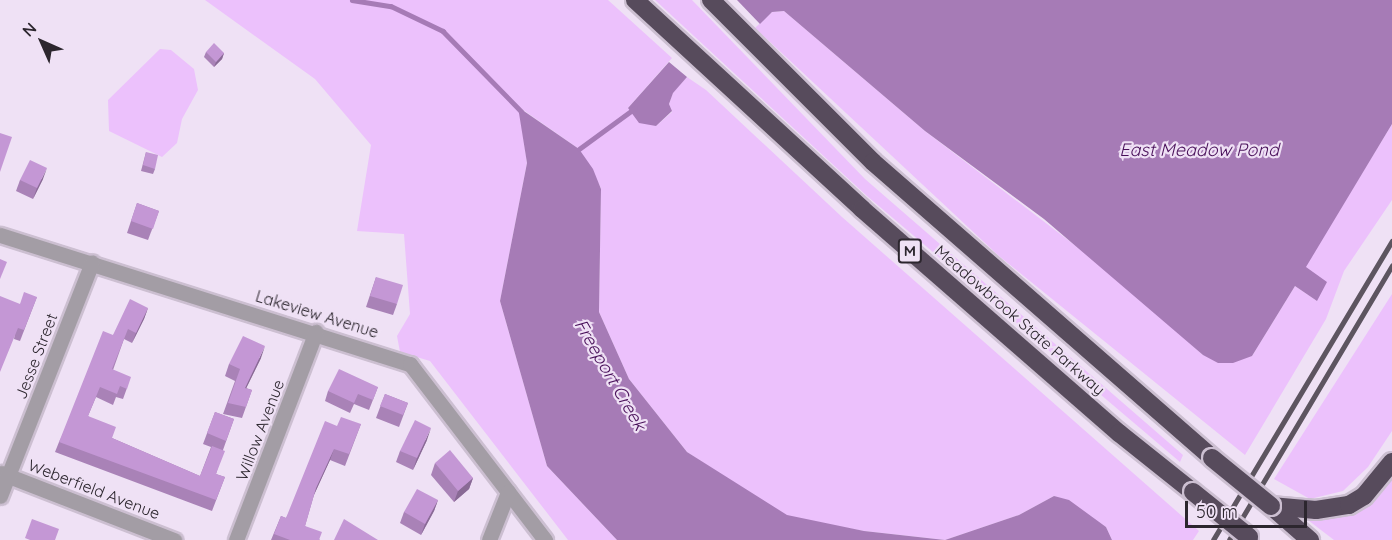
<!DOCTYPE html>
<html>
<head>
<meta charset="utf-8">
<style>
	body { margin:0 }
	#map { position:relative; width:1392px; height:540px; overflow:hidden; background:#efe1f5; font-family:Quicksand,sans-serif }
	div>[style] { position:absolute }
	.green>* { inset:0; background:#ecc1fc }
	.water>* { inset:0; background:#a67bb6 }
	.stream>* { height:4.5px; margin:-2.25px; padding:0 2.25px; transform-origin:2.25px; border-radius:2.25px; background:#a67bb6 }
	.roads { filter:drop-shadow(2px 0 #ccbfd1) drop-shadow(-2px 0 #ccbfd1) drop-shadow(0 2px #ccbfd1) drop-shadow(0 -2px #ccbfd1) }
	.minor>* { height:15px; margin:-7.5px; padding:0 7.5px; transform-origin:7.5px; border-radius:7.5px; background:#a39da5 }
	.motorway>* { height:18px; margin:-9px; padding:0 9px; transform-origin:9px; border-radius:9px; background:#574b5c }
	.rail>* { height:4.5px; margin:-2.25px; padding:0 2.25px; transform-origin:2.25px; border-radius:2.25px; background:#5d5560 }
	.bridges { filter:drop-shadow(2px 0 #ccbfd1) drop-shadow(-2px 0 #ccbfd1) drop-shadow(0 2px #ccbfd1) drop-shadow(0 -2px #ccbfd1) }
	.motorway-bridge>* { height:18px; margin:-9px; padding:0 9px; transform-origin:9px; border-radius:9px; background:#574b5c }
	.wall>* { inset:0; background:#a982b7 }
	.shaded-wall>* { inset:0; background:#896a95 }
	.building>* { inset:0; background:#c497d5 }
	span { translate:-50% -50%; white-space:nowrap; text-align:center; line-height:1.15; -webkit-text-stroke:4.5px #efe1f5; paint-order:stroke }
	.shield-label span { padding:2px 4px; background:#efe1f5; border:2px solid; border-radius:4px; -webkit-text-stroke-width:0 }
	.shield-label { font-size:15px; color:#2c262e; font-weight:700 }
	.street-label { font-size:16px; color:#2c262e }
	.water-label { font-size:18px; color:#480f59; font-style:italic }
	.north { position:absolute; left:12px; top:12px; width:60px; height:60px; -webkit-text-stroke:4px #efe1f5; paint-order:stroke; rotate:315deg; font-size:16px; font-weight:700; line-height:24px; text-align:center; color:#2c262e }
	.north::after { content:''; display:block; margin:auto; width:21px; height:27px; background:#2c262e; clip-path:polygon(50% 0,100% 100%,50% 72%,0 100%) }
	.scale { position:absolute; left:1185px; top:501px; width:122px; height:27px; box-sizing:border-box; border:3px solid #2c262e; border-top:0; padding-left:8px; font-size:18px; line-height:21px; white-space:nowrap; color:#2c262e; -webkit-text-stroke:4px #efe1f5; paint-order:stroke }
</style>
</head>
<body>
<div id="map">
	<div class="green">
		<div style="clip-path:polygon(205px 0,608px 0,672px 58px,628px 108px,656px 126px,672px 112px,669px 104px,673px 92px,687px 77px,706px 90px,842px 217px,1199px 531px,1193px 540px,1112px 540px,1106px 527px,1054px 496px,1019px 515px,945px 540px,864px 531px,785px 517px,687px 452px,629px 379px,599px 312px,601px 188px,579px 149px,519px 107px,527px 163px,500px 301px,547px 466px,617px 540px,568px 540px,430px 361px,400px 352px,397px 336px,410px 314px,404px 234px,357px 231px,371px 145px,315px 79px)"></div>
		<div style="clip-path:polygon(655px 0,692px 0,865px 179px,1183px 455px,1180px 462px,867px 196px)"></div>
		<div style="clip-path:polygon(784px 11px,925px 131px,1110px 272px,1203px 355px,1252px 356px,1295px 286px,1317px 301px,1305px 267px,1392px 124px,1392px 200px,1344px 271px,1326px 319px,1245px 455px,999px 256px,755px 28px,772px 12px)"></div>
		<div style="clip-path:polygon(160px 49px,171px 50px,194px 69px,198px 90px,182px 119px,177px 143px,162px 157px,109px 131px,108px 100px)"></div>
		<div style="clip-path:polygon(1392px 294px,1392px 431px,1368px 467px,1343px 491px,1310px 499px,1274px 479px)"></div>
		<div style="clip-path:polygon(1392px 475px,1392px 540px,1334px 540px,1300px 514px,1325px 516px)"></div>
	</div>
	<div class="water">
		<div style="clip-path:polygon(737px 0,1392px 0,1392px 124px,1306px 267px,1327px 282px,1317px 301px,1295px 286px,1252px 356px,1233px 363px,1218px 363px,1203px 355px,1044px 219px,925px 131px,784px 11px,772px 12px,760px 24px)"></div>
		<div style="clip-path:polygon(669px 62px,687px 77px,673px 93px,669px 104px,672px 111px,656px 126px,639px 123px,628px 108px)"></div>
		<div style="clip-path:polygon(518px 107px,579px 149px,593px 169px,601px 189px,599px 312px,629px 379px,687px 452px,787px 515px,864px 531px,945px 540px,1019px 515px,1054px 496px,1069px 500px,1106px 527px,1112px 540px,617px 540px,547px 466px,500px 301px,527px 163px)"></div>
	</div>
	<div class="stream">
		<div style="left:352px;top:0;width:39px;rotate:9deg"></div>
		<div style="left:391px;top:6px;width:58px;rotate:25.7deg"></div>
		<div style="left:443px;top:31px;width:112px;rotate:45.7deg"></div>
		<div style="left:579px;top:149px;width:69px;rotate:-36.2deg"></div>
	</div>
	<div class="roads">
		<div class="minor">
			<div style="left:0;top:235px;width:430px;rotate:17.5deg"></div>
			<div style="left:410px;top:364px;width:222px;rotate:52.5deg"></div>
			<div style="left:1px;top:473px;width:186px;rotate:21.2deg"></div>
			<div style="left:0;top:496px;width:251px;rotate:-68.5deg"></div>
			<div style="left:236px;top:540px;width:223px;rotate:-69deg"></div>
			<div style="left:489px;top:540px;width:52px;rotate:-68.4deg"></div>
		</div>
		<div class="motorway">
			<div style="left:635px;top:0;width:309px;rotate:42.6deg"></div>
			<div style="left:862px;top:209px;width:341px;rotate:41.1deg"></div>
			<div style="left:1119px;top:433px;width:95px;rotate:38.6deg"></div>
			<div style="left:711px;top:0;width:229px;rotate:45deg"></div>
			<div style="left:873px;top:162px;width:450px;rotate:41.1deg"></div>
			<div style="left:1271px;top:506px;width:45px;rotate:5.1deg"></div>
			<div style="left:1316px;top:510px;width:33px;rotate:-9deg"></div>
			<div style="left:1349px;top:505px;width:17px;rotate:-31deg"></div>
			<div style="left:1364px;top:496px;width:44px;rotate:-50.5deg"></div>
			<div style="left:1271px;top:506px;width:52px;rotate:41.1deg"></div>
		</div>
	</div>
	<div class="rail">
		<div style="left:1213px;top:540px;width:348px;rotate:-59.1deg"></div>
		<div style="left:1229px;top:540px;width:319px;rotate:-59.3deg"></div>
	</div>
	<div class="bridges">
		<div class="motorway-bridge">
			<div style="left:1212px;top:458px;width:76px;rotate:39.1deg"></div>
			<div style="left:1193px;top:492px;width:72px;rotate:38.8deg"></div>
		</div>
	</div>
	<div class="wall">
		<div style="clip-path:polygon(206px 52px,224px 53px,222px 59px,214px 67px,204px 57px)"></div>
		<div style="clip-path:polygon(146px 152px,155px 169px,153px 174px,141px 171px)"></div>
		<div style="clip-path:polygon(43px 179px,33px 199px,16px 191px,20px 180px)"></div>
		<div style="clip-path:polygon(137px 203px,159px 211px,148px 240px,127px 233px)"></div>
		<div style="clip-path:polygon(376px 277px,397px 304px,393px 315px,366px 307px)"></div>
		<div style="clip-path:polygon(37px 297px,20px 341px,14px 339px,20px 304px)"></div>
		<div style="clip-path:polygon(148px 308px,144px 319px,132px 343px,124px 339px,113px 370px,127px 388px,123px 399px,116px 397px,113px 405px,96px 397px,88px 416px,112px 438px,200px 476px,211px 447px,203px 444px,215px 412px,234px 419px,223px 450px,216px 474px,225px 477px,212px 511px,55px 452px,59px 442px,113px 335px)"></div>
		<div style="clip-path:polygon(261px 358px,246px 388px,252px 390px,242px 418px,223px 414px,235px 381px,225px 376px,229px 364px)"></div>
		<div style="clip-path:polygon(378px 387px,369px 410px,354px 404px,350px 413px,325px 401px,328px 391px)"></div>
		<div style="clip-path:polygon(385px 394px,408px 403px,399px 427px,376px 418px)"></div>
		<div style="clip-path:polygon(361px 424px,345px 466px,330px 460px,314px 495px,305px 526px,320px 540px,271px 540px,281px 516px,286px 518px,337px 426px)"></div>
		<div style="clip-path:polygon(427px 440px,413px 470px,396px 462px,400px 451px)"></div>
		<div style="clip-path:polygon(435px 463px,473px 478px,469px 489px,454px 502px,431px 475px)"></div>
		<div style="clip-path:polygon(438px 500px,434px 511px,421px 535px,400px 523px,404px 512px)"></div>
	</div>
	<div class="shaded-wall">
		<div style="clip-path:polygon(224px 53px,222px 59px,214px 67px,216px 62px)"></div>
		<div style="clip-path:polygon(47px 168px,43px 179px,33px 199px,37px 188px)"></div>
		<div style="clip-path:polygon(148px 308px,144px 319px,132px 343px,136px 333px)"></div>
		<div style="clip-path:polygon(265px 346px,261px 358px,241px 399px,245px 388px)"></div>
		<div style="clip-path:polygon(431px 428px,427px 440px,413px 470px,417px 458px)"></div>
		<div style="clip-path:polygon(334px 449px,330px 460px,312px 499px,316px 488px)"></div>
		<div style="clip-path:polygon(473px 478px,469px 489px,454px 502px,458px 491px)"></div>
		<div style="clip-path:polygon(438px 500px,434px 511px,421px 535px,425px 524px)"></div>
	</div>
	<div class="building">
		<div style="clip-path:polygon(214px 43px,224px 53px,216px 62px,206px 52px)"></div>
		<div style="clip-path:polygon(0 133px,12px 137px,0 172px)"></div>
		<div style="clip-path:polygon(146px 152px,158px 155px,155px 169px,143px 165px)"></div>
		<div style="clip-path:polygon(30px 160px,47px 168px,37px 188px,20px 180px)"></div>
		<div style="clip-path:polygon(137px 203px,159px 211px,153px 229px,131px 221px)"></div>
		<div style="clip-path:polygon(0 259px,7px 262px,0 279px)"></div>
		<div style="clip-path:polygon(376px 277px,403px 285px,397px 304px,370px 296px)"></div>
		<div style="clip-path:polygon(24px 292px,37px 297px,24px 330px,18px 328px,0 372px,0 296px,20px 304px)"></div>
		<div style="clip-path:polygon(130px 299px,148px 308px,136px 333px,128px 329px,112px 369px,131px 377px,127px 389px,120px 386px,117px 394px,100px 387px,88px 416px,116px 427px,112px 438px,200px 476px,212px 446px,225px 451px,216px 474px,225px 477px,216px 500px,59px 442px,103px 331px,113px 335px)"></div>
		<div style="clip-path:polygon(243px 336px,265px 346px,245px 388px,252px 390px,246px 407px,228px 403px,240px 369px,229px 364px)"></div>
		<div style="clip-path:polygon(339px 369px,378px 387px,373px 400px,358px 394px,354px 403px,328px 391px)"></div>
		<div style="clip-path:polygon(385px 394px,408px 403px,403px 415px,380px 406px)"></div>
		<div style="clip-path:polygon(215px 412px,234px 419px,226px 441px,207px 433px)"></div>
		<div style="clip-path:polygon(341px 417px,361px 424px,349px 454px,334px 449px,316px 488px,305px 526px,322px 532px,319px 540px,290px 540px,274px 534px,281px 516px,286px 518px,325px 421px,337px 426px)"></div>
		<div style="clip-path:polygon(415px 420px,431px 428px,417px 458px,400px 451px)"></div>
		<div style="clip-path:polygon(450px 450px,473px 478px,458px 491px,435px 463px)"></div>
		<div style="clip-path:polygon(417px 489px,438px 500px,425px 524px,404px 512px)"></div>
		<div style="clip-path:polygon(32px 519px,59px 529px,55px 540px,30px 540px,25px 538px)"></div>
		<div style="clip-path:polygon(344px 519px,378px 540px,334px 540px)"></div>
	</div>
	<div class="shield-label">
		<span style="left:910px;top:251px">M</span>
	</div>
	<div class="street-label">
		<span style="left:317px;top:314px;rotate:17deg">Lakeview Avenue</span>
		<span style="left:1020px;top:320px;rotate:41deg">Meadowbrook State Parkway</span>
		<span style="left:36px;top:356px;rotate:-69deg">Jesse Street</span>
		<span style="left:260px;top:430px;rotate:-69deg">Willow Avenue</span>
		<span style="left:94px;top:489px;rotate:21deg">Weberfield Avenue</span>
	</div>
	<div class="water-label">
		<span style="left:1199px;top:150px">East Meadow Pond</span>
		<span style="left:610px;top:375px;rotate:60deg">Freeport Creek</span>
	</div>
	<div class="north">N</div>
	<div class="scale">50 m</div>
</div>
</body>
</html>
